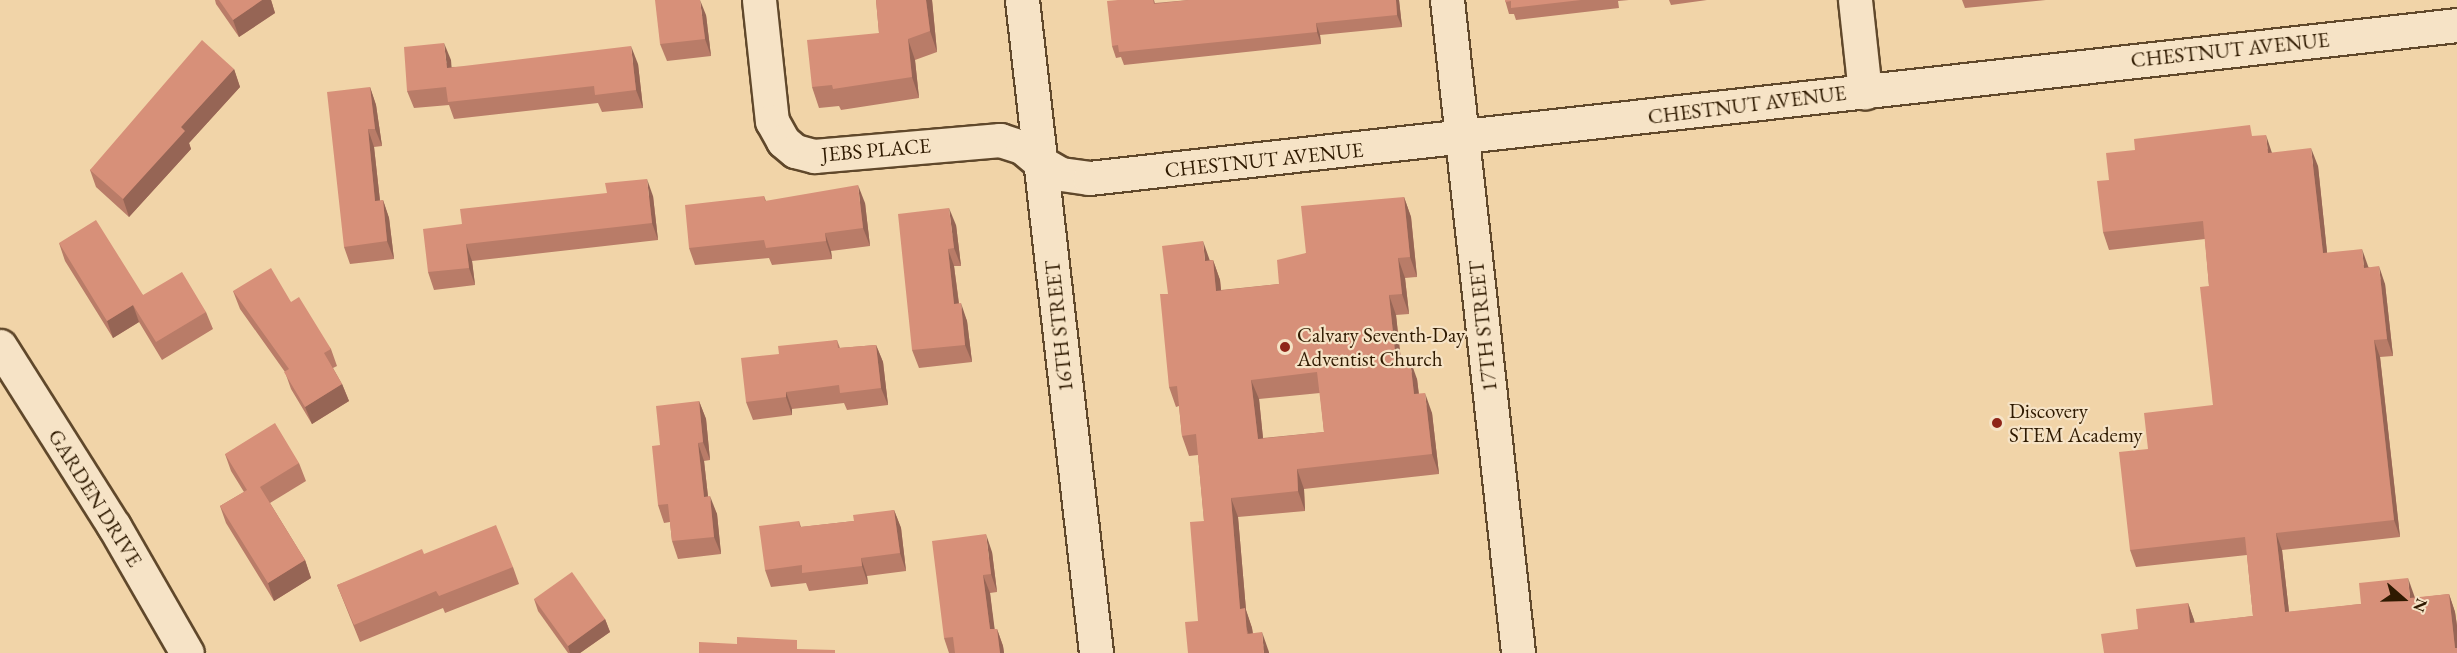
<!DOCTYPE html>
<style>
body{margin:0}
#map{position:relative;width:2457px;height:653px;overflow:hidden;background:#f1d4a8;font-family:"EB Garamond",serif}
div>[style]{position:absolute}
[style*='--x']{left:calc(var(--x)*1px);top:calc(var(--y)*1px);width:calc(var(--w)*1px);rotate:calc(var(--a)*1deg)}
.roads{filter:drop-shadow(2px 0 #60482b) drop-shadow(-2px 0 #60482b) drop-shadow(0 2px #60482b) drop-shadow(0 -2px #60482b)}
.minor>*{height:33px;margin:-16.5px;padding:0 16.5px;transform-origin:16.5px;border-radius:16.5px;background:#f6e3c6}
.tertiary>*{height:33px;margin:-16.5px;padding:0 16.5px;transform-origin:16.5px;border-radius:16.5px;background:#f6e3c6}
.secondary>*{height:33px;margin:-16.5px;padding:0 16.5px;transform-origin:16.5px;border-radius:16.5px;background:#f6e3c6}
.wall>*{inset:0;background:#b97c68}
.shaded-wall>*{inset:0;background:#966555}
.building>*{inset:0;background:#d79079}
.dots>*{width:16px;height:16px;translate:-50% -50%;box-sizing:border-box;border:3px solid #f6e3c6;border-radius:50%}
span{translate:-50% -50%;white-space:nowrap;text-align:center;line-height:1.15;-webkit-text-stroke:4.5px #f6e3c6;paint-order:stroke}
.street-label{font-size:21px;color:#2f1a01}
.poi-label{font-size:21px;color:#2f1a01}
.left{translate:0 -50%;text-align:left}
.north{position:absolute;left:2373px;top:569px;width:60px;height:60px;-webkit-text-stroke:4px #f6e3c6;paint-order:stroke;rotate:110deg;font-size:16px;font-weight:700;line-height:24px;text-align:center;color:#2f1a01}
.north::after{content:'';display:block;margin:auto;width:21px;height:27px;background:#2f1a01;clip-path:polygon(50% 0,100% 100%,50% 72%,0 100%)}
</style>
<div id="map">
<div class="roads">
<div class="minor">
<div style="--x:759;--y:0;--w:122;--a:83.9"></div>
<div style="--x:772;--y:121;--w:23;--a:61"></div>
<div style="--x:783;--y:141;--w:16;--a:40"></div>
<div style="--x:795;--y:151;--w:20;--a:15"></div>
<div style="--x:814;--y:156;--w:187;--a:-4.9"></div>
<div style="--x:1000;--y:140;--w:23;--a:18"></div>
<div style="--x:1022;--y:147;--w:23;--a:40"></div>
<div style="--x:1447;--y:0;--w:657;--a:83.79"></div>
<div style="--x:1855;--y:0;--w:93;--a:83.8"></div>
<div style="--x:0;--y:346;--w:213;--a:57.7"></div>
<div style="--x:114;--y:526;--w:146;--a:60.1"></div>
</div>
<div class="tertiary">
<div style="--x:1040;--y:162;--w:24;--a:30"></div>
<div style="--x:1061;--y:174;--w:28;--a:8"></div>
<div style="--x:1089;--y:178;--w:1377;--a:-6.38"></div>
</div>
<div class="secondary">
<div style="--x:1022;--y:0;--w:657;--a:83.53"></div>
</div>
</div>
<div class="wall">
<div style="clip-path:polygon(215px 0,271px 0,275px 13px,239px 37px,216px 4px)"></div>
<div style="clip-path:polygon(876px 0,932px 0,937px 52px,915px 60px,919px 98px,841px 110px,839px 106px,819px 108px,812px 87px,879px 33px)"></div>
<div style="clip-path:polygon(1118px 0,1154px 0,1155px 3px,1189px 0,1399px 0,1402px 27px,1320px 35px,1321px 44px,1124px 65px,1121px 57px,1116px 58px,1112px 46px)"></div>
<div style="clip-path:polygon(1505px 0,1629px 0,1618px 1px,1619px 8px,1516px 20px,1514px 14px,1509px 14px)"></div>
<div style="clip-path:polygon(1669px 0,1707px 0,1671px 5px)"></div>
<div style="clip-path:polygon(1962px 0,2046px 0,1965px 8px)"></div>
<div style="clip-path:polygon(706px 15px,711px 56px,667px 61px,660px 44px)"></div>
<div style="clip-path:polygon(451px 60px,451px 67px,638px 64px,643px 108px,602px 112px,598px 103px,454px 119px,449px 105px,414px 108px,407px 91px)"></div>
<div style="clip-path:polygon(234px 69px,240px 87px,189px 143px,191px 149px,129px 217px,96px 187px,90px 170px)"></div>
<div style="clip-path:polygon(370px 87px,376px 105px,382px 146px,374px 147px,380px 201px,383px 200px,389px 218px,394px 259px,350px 264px,344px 247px)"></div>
<div style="clip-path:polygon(2254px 136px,2272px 153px,2318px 166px,2327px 253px,2369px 267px,2385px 284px,2393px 356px,2380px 357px,2400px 537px,2282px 550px,2289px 612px,2361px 604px,2414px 595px,2415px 598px,2449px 594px,2455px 612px,2457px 626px,2457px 653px,2138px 629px,2188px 603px,2195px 623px,2253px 616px,2247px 555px,2136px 567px,2130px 550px,2148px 449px,2213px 405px,2209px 286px,2205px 239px,2109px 250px,2103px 232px,2109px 180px)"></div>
<div style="clip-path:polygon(653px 196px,658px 240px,472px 261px,475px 285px,434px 290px,428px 272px,462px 224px)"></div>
<div style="clip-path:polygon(764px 196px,766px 201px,865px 203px,870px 246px,831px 251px,832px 259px,772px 265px,769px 258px,695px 265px,689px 248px)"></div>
<div style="clip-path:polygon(evenodd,1404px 197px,1411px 217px,1417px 277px,1405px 278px,1409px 314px,1396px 315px,1401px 360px,1417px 379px,1419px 394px,1432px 413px,1439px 474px,1304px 489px,1305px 511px,1238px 517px,1246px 610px,1252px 628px,1253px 633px,1269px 653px,1198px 621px,1204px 521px,1198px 455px,1189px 456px,1182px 436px,1179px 406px,1176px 407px,1169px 387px,1168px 294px,1210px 260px,1213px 260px,1220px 280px,1221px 290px,1279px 284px,1306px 253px,1404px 197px,1320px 393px,1324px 432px,1263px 438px,1259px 399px,1320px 393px)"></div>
<div style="clip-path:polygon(956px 225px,961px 266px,954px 266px,959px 303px,967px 321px,972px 362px,919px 368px,912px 350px)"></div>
<div style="clip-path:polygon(59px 243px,143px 295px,206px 312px,213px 329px,162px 360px,139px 322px,113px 338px,65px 261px)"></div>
<div style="clip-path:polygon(233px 291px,291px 302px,331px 349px,337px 366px,333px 368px,342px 384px,349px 401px,312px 424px,291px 389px,285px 372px,240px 309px)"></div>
<div style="clip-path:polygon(837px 340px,840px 348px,876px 345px,883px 362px,888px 405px,847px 410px,844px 403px,792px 409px,792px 415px,753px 420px,746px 402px,779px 354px)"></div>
<div style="clip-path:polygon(699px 401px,706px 419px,710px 460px,704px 461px,708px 496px,717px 514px,721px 554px,678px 559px,672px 541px,670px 522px,664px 523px,658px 505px,660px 445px)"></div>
<div style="clip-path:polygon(225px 454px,299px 463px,306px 481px,270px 503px,305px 560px,311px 578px,274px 601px,226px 523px,220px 506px,244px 492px,231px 471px)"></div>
<div style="clip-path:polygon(894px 510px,901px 528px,906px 571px,867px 576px,868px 584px,809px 591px,806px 583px,771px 587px,765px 570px,799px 521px,801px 527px,854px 521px)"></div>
<div style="clip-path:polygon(992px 552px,997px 592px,990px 593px,994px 629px,997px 629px,1003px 646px,1004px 653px,949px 653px,944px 638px)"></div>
<div style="clip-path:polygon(424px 554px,513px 567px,519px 584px,445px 613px,443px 608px,360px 642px,337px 585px)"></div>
<div style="clip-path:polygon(534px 599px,605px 619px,610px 632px,580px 653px,568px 653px,538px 611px)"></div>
</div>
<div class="shaded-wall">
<div style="clip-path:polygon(262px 0,271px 0,275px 13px,239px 37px,233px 20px)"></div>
<div style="clip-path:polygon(700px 0,706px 15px,711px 56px,705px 39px)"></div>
<div style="clip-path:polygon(926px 0,932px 0,937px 52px,930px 31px)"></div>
<div style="clip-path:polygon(1396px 0,1399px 0,1402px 27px,1397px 15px)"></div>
<div style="clip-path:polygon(1316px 23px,1320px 35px,1321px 44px,1317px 32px)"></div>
<div style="clip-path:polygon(908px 39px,915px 60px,919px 98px,912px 77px)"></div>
<div style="clip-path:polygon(444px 43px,451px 60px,453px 85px,447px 68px)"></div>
<div style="clip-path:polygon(631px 46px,638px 64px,643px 108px,636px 90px)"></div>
<div style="clip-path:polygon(234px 69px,240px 87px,189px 143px,191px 149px,129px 217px,123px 199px,181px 127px)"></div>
<div style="clip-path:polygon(370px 87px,376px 105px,382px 146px,375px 129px)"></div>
<div style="clip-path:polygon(368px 129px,374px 147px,382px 219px,375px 201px)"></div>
<div style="clip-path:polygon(2266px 135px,2272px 153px,2268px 153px)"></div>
<div style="clip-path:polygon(2311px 148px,2318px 166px,2329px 271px,2323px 253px)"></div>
<div style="clip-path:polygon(647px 179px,653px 196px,658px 240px,652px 223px)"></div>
<div style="clip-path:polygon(858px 185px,865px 203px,870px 246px,863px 228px)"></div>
<div style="clip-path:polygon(1404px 197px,1411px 217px,1417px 277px,1410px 257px)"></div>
<div style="clip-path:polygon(383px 200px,389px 218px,394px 259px,387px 241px)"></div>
<div style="clip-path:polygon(949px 208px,956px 225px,961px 266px,954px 248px)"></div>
<div style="clip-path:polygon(825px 233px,831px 251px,832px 259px,826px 241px)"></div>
<div style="clip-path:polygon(1203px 241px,1210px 261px,1205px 261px)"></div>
<div style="clip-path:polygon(466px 244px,472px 261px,475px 285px,469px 268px)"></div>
<div style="clip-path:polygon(948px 249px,954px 266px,961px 321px,954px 304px)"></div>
<div style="clip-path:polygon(2362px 249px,2368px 266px,2371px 285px,2364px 268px)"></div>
<div style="clip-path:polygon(1398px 258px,1405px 278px,1409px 314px,1402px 294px)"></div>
<div style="clip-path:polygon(1213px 260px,1220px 280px,1223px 311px,1216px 291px)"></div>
<div style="clip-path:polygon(2379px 266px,2385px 284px,2393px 356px,2387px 339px)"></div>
<div style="clip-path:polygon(1389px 295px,1396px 315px,1403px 380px,1396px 361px)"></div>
<div style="clip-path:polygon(961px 303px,967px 321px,972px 362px,965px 345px)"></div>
<div style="clip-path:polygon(133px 305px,139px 322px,113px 338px,107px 321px)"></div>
<div style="clip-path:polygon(2374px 340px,2380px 357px,2400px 537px,2394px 520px)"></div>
<div style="clip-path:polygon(876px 345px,883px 362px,888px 405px,881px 388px)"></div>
<div style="clip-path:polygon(1410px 359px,1417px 379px,1421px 414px,1414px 394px)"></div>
<div style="clip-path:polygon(1251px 380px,1259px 399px,1265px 458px,1258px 439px)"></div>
<div style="clip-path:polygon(342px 384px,349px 401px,312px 424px,305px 407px)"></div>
<div style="clip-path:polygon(786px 392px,792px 409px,792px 415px,786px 397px)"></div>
<div style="clip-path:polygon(1425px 393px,1432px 413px,1439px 474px,1432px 454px)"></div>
<div style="clip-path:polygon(699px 401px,706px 419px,710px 460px,703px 442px)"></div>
<div style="clip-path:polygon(698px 443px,704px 461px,710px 515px,704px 497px)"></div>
<div style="clip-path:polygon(1297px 469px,1304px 489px,1305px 511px,1298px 491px)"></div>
<div style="clip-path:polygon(710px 496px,717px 514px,721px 554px,714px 537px)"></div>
<div style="clip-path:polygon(1231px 498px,1238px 517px,1246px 610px,1252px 628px,1255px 653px,1240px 609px)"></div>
<div style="clip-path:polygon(894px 510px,901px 528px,906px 571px,900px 553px)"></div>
<div style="clip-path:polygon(2276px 533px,2282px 550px,2291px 630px,2285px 612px)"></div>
<div style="clip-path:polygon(986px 534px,992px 552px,997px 592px,991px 574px)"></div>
<div style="clip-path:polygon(861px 558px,867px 576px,868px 584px,862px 566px)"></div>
<div style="clip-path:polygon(305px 560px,311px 578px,274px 601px,268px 583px)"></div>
<div style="clip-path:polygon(983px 575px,990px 593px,997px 647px,990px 629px)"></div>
<div style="clip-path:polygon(2408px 578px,2414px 595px,2417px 616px,2410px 598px)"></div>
<div style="clip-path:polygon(2449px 594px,2455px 612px,2457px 626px,2457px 653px,2455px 648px)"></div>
<div style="clip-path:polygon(2188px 603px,2194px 620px,2197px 641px,2190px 623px)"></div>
<div style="clip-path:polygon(605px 619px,610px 632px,580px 653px,570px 653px,568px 646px)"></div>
<div style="clip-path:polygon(997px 629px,1003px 646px,1004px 653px,1000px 653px)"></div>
<div style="clip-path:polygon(1262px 632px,1269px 652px,1269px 653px,1264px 653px)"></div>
</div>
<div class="building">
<div style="clip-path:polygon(219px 0,262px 0,233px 20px)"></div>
<div style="clip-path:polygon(655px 0,700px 0,705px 39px,660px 44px)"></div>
<div style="clip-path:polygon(876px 0,926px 0,930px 31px,908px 39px,912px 77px,833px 89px,832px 85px,812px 87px,807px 40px,879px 33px)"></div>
<div style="clip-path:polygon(1118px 0,1153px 0,1154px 4px,1189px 0,1396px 0,1397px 15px,1316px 23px,1317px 32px,1119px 52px,1118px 45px,1112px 46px,1107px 1px)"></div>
<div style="clip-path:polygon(1505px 0,1581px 0,1511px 8px,1511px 1px,1505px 2px)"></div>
<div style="clip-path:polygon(202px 40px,234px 69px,181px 127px,185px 131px,123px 199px,90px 170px)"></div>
<div style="clip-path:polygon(444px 43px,447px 68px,631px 46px,636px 90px,595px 95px,594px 86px,448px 102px,446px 87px,407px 91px,404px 47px)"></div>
<div style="clip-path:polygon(370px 87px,375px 129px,368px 129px,375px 201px,383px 200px,387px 241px,344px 247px,327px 92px)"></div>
<div style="clip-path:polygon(2250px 125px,2252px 136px,2266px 135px,2268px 153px,2311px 148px,2323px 253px,2362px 249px,2364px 268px,2379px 266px,2387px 339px,2374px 340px,2394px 520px,2276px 533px,2285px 612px,2361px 604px,2359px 583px,2408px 578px,2410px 598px,2449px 594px,2455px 648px,2457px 648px,2457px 653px,2104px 653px,2101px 634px,2138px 629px,2136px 609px,2188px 603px,2190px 623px,2253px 616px,2245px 537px,2130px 550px,2119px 452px,2148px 449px,2144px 413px,2213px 405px,2200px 287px,2209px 286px,2203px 221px,2103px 232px,2097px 181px,2109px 180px,2106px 153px,2135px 150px,2134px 139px)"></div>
<div style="clip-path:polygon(647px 179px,652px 223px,466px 244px,469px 268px,428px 272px,423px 229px,462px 224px,460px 209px,607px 193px,605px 183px)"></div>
<div style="clip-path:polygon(858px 185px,863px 228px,825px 233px,826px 241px,766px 248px,764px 240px,689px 248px,685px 205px,764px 196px,765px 201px)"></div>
<div style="clip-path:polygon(evenodd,1404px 197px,1410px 257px,1398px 258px,1402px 294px,1389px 295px,1396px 361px,1410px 359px,1414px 394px,1425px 393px,1432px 454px,1297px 469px,1298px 491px,1231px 498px,1240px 609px,1245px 608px,1247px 634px,1262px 632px,1264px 653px,1188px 653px,1185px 622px,1198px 621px,1190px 522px,1204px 521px,1196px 434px,1182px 436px,1177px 386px,1169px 387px,1160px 294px,1168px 294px,1162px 246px,1203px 241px,1205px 261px,1213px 260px,1216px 291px,1279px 284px,1277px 260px,1306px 253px,1301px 206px,1404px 197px,1317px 372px,1324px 432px,1258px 439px,1251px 380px,1317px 372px)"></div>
<div style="clip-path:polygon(949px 208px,954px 248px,948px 249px,954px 304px,961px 303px,965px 345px,912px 350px,898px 214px)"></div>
<div style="clip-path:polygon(96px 220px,143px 295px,182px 272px,206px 312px,156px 342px,133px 305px,107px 321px,59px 243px)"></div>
<div style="clip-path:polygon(271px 268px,291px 302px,299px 297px,331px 349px,324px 353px,342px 384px,305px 407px,284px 372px,289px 369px,233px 291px)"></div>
<div style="clip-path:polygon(837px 340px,838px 348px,876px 345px,881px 388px,840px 393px,839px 385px,786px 392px,786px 397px,746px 402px,741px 358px,779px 354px,778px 346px)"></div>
<div style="clip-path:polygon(699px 401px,703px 442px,698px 443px,704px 497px,710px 496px,714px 537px,672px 541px,668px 504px,658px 505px,652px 446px,660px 445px,656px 406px)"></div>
<div style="clip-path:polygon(275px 423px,299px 463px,260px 487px,305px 560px,268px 583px,220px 506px,247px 490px,225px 454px)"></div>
<div style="clip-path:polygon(894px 510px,900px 553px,861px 558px,862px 566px,802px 573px,802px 565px,765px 570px,759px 526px,799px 521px,800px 527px,854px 521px,853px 515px)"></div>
<div style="clip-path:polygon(496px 525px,513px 567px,439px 596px,436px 591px,354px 625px,337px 585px,422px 549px,424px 554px)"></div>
<div style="clip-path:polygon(986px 534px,991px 574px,983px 575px,990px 629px,997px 629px,1000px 653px,955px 653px,953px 637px,944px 638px,932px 541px)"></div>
<div style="clip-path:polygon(572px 572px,605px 619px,568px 646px,534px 599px)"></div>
<div style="clip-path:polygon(737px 637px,797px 640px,797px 649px,835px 650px,835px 653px,699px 653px,699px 642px,737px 644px)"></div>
</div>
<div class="dots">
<div style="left:1285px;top:347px;background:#8f2418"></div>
<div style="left:1997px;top:423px;background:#8f2418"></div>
</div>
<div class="street-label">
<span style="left:2230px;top:50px;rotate:-6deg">CHESTNUT AVENUE</span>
<span style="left:1747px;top:105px;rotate:-7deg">CHESTNUT AVENUE</span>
<span style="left:876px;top:150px;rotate:-5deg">JEBS PLACE</span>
<span style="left:1264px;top:160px;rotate:-6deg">CHESTNUT AVENUE</span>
<span style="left:1059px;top:326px;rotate:-96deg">16TH STREET</span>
<span style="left:1483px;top:326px;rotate:-96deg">17TH STREET</span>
<span style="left:95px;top:498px;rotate:58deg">GARDEN DRIVE</span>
</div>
<div class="poi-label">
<span class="left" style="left:1297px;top:347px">Calvary Seventh-Day<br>Adventist Church</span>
<span class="left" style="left:2009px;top:423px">Discovery<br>STEM Academy</span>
</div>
<div class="north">N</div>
</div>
